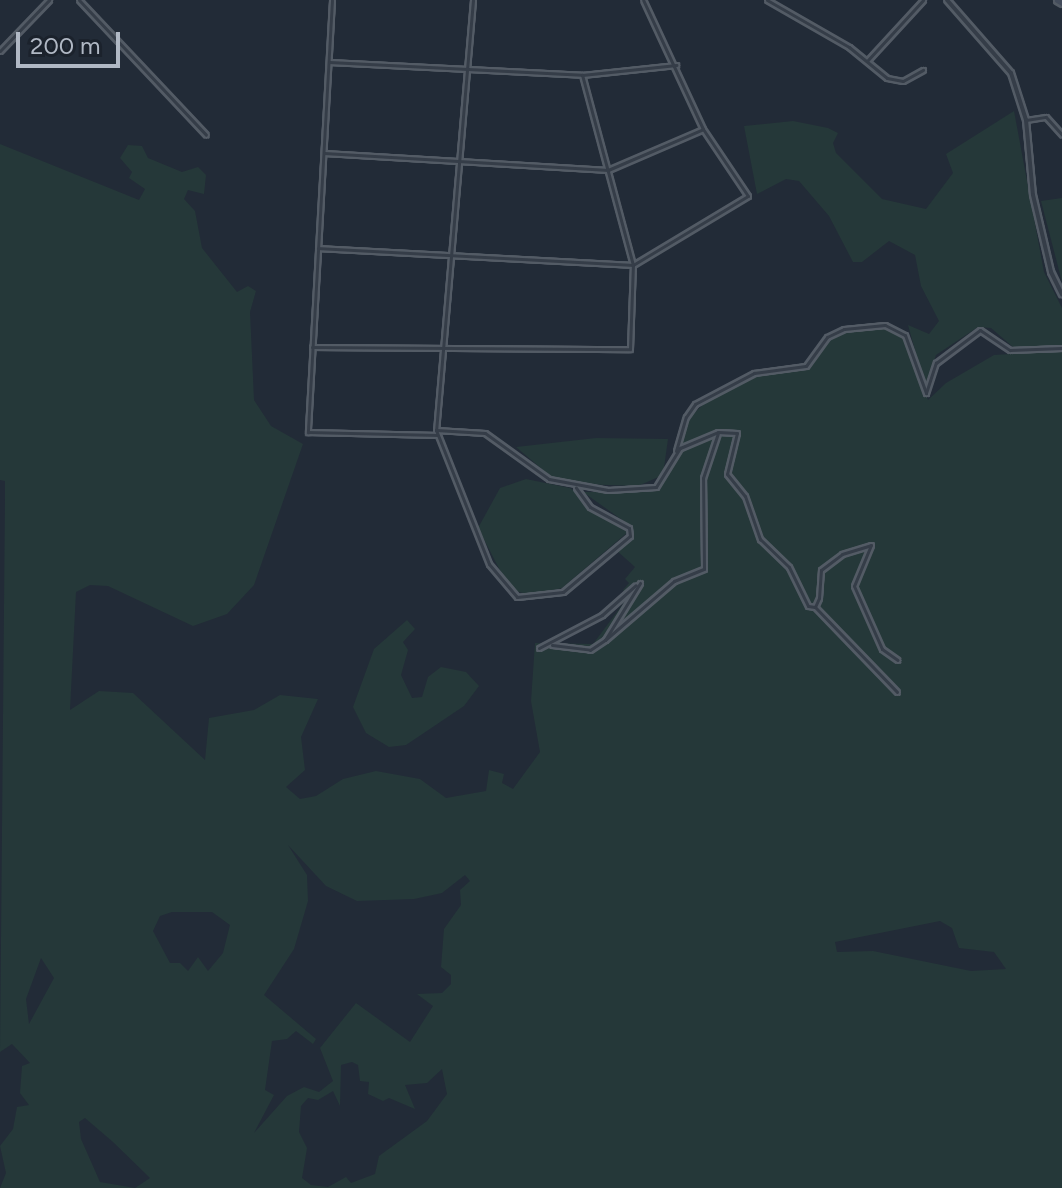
<!DOCTYPE html>
<style>
body{margin:0}
#map{position:relative;width:1062px;height:1188px;overflow:hidden;background:#222b37;font-family:Figtree,sans-serif}
div>[style]{position:absolute}
[style*='--x']{left:calc(var(--x)*1px);top:calc(var(--y)*1px);width:calc(var(--w)*1px);rotate:calc(var(--a)*1deg)}
.green>*{inset:0;background:#253839}
.roads{filter:drop-shadow(2px 0 #535b65) drop-shadow(-2px 0 #535b65) drop-shadow(0 2px #535b65) drop-shadow(0 -2px #535b65)}
.minor>*{height:3px;margin:-1.5px;padding:0 1.5px;transform-origin:1.5px;border-radius:1.5px;background:#353d48}
.tertiary>*{height:4px;margin:-2px;padding:0 2px;transform-origin:2px;border-radius:2px;background:#353d48}
.secondary>*{height:5px;margin:-2.5px;padding:0 2.5px;transform-origin:2.5px;border-radius:2.5px;background:#434c5b}
span{translate:-50% -50%;white-space:nowrap;text-align:center;line-height:1.15;-webkit-text-stroke:6px #1b222c;paint-order:stroke}
.scale{position:absolute;left:16px;top:32px;width:104px;height:36px;box-sizing:border-box;border:4px solid #b0b8c4;border-top:0;padding-left:10px;font-size:24px;line-height:28px;white-space:nowrap;color:#b0b8c4;-webkit-text-stroke:6px #1b222c;paint-order:stroke}
</style>
<div id="map">
<div class="green">
<div style="clip-path:polygon(1014px 111px,1044px 272px,1062px 308px,1062px 346px,1013px 347px,991px 328px,978px 327px,936px 355px,925px 386px,908px 325px,929px 334px,939px 321px,921px 286px,915px 255px,889px 241px,862px 262px,853px 262px,829px 216px,799px 181px,786px 179px,757px 194px,744px 126px,793px 121px,828px 128px,838px 133px,833px 143px,836px 153px,882px 199px,926px 209px,953px 173px,946px 154px)"></div>
<div style="clip-path:polygon(evenodd,0 144px,139px 200px,145px 189px,129px 178px,132px 172px,120px 158px,128px 145px,142px 146px,148px 158px,182px 172px,198px 167px,206px 175px,204px 194px,188px 190px,184px 199px,195px 211px,202px 248px,237px 292px,248px 286px,256px 291px,250px 312px,254px 400px,271px 426px,303px 444px,254px 585px,227px 614px,193px 626px,108px 586px,90px 585px,76px 592px,70px 710px,99px 691px,133px 693px,205px 760px,209px 718px,254px 710px,280px 695px,318px 699px,301px 737px,305px 770px,286px 787px,300px 799px,316px 796px,343px 779px,376px 771px,420px 779px,446px 798px,486px 791px,489px 770px,504px 774px,502px 783px,513px 789px,540px 752px,531px 701px,535px 643px,593px 644px,629px 596px,623px 590px,629px 583px,625px 579px,635px 567px,616px 550px,631px 536px,632px 527px,583px 492px,644px 491px,662px 486px,686px 421px,713px 395px,762px 373px,802px 370px,832px 338px,850px 329px,881px 327px,903px 335px,928px 400px,946px 383px,994px 355px,1062px 351px,1062px 1188px,0 1188px,6px 1173px,0 1146px,13px 1129px,17px 1107px,29px 1105px,20px 1093px,22px 1066px,30px 1063px,12px 1044px,0 1052px,5px 496px,5px 481px,0 480px,0 144px,288px 845px,326px 886px,357px 901px,414px 899px,442px 893px,465px 875px,470px 881px,460px 890px,461px 905px,444px 929px,441px 967px,451px 975px,451px 984px,442px 993px,417px 994px,433px 1006px,410px 1042px,356px 1003px,320px 1048px,333px 1081px,319px 1092px,304px 1087px,287px 1096px,254px 1133px,274px 1095px,265px 1090px,272px 1041px,287px 1039px,296px 1031px,313px 1044px,316px 1039px,264px 995px,294px 949px,308px 901px,307px 875px,288px 845px,0 144px,172px 912px,212px 912px,230px 925px,223px 953px,208px 971px,198px 957px,188px 971px,180px 963px,170px 963px,153px 931px,160px 916px,172px 912px,0 144px,940px 921px,952px 928px,959px 948px,994px 952px,1006px 969px,971px 971px,873px 951px,837px 952px,835px 942px,940px 921px,0 144px,41px 958px,54px 978px,29px 1024px,26px 999px,41px 958px,0 144px,352px 1062px,358px 1065px,360px 1081px,369px 1082px,368px 1094px,383px 1101px,389px 1098px,415px 1109px,405px 1085px,427px 1083px,442px 1069px,447px 1094px,427px 1121px,379px 1156px,375px 1174px,351px 1183px,346px 1177px,328px 1187px,311px 1185px,302px 1178px,307px 1148px,299px 1132px,301px 1106px,308px 1098px,318px 1100px,333px 1091px,340px 1106px,341px 1065px,352px 1062px,0 144px,85px 1118px,113px 1142px,150px 1178px,135px 1188px,100px 1182px,81px 1139px,79px 1122px,85px 1118px)"></div>
<div style="clip-path:polygon(1062px 198px,1062px 282px,1041px 201px)"></div>
<div style="clip-path:polygon(596px 438px,668px 439px,663px 475px,638px 486px,577px 484px,550px 476px,516px 447px)"></div>
<div style="clip-path:polygon(526px 479px,570px 488px,628px 532px,562px 588px,532px 595px,515px 591px,505px 580px,478px 528px,500px 488px)"></div>
<div style="clip-path:polygon(407px 620px,415px 629px,403px 642px,408px 650px,401px 675px,412px 698px,422px 697px,428px 677px,441px 667px,466px 672px,479px 686px,464px 706px,406px 745px,389px 747px,366px 733px,353px 707px,374px 649px)"></div>
</div>
<div class="roads">
<div class="minor">
<div style="--x:79;--y:0;--w:185;--a:46.7"></div>
<div style="--x:332;--y:0;--w:433;--a:93.2"></div>
<div style="--x:308;--y:432;--w:129;--a:1.3"></div>
<div style="--x:473;--y:0;--w:432;--a:94.9"></div>
<div style="--x:436;--y:430;--w:144;--a:68.4"></div>
<div style="--x:489;--y:564;--w:43;--a:49.7"></div>
<div style="--x:517;--y:597;--w:46;--a:-6.2"></div>
<div style="--x:563;--y:592;--w:87;--a:-39.9"></div>
<div style="--x:630;--y:536;--w:8;--a:-97"></div>
<div style="--x:629;--y:528;--w:44;--a:-151.7"></div>
<div style="--x:590;--y:507;--w:24;--a:-126"></div>
<div style="--x:767;--y:0;--w:95;--a:29.8"></div>
<div style="--x:849;--y:47;--w:49;--a:39.2"></div>
<div style="--x:887;--y:78;--w:16;--a:11"></div>
<div style="--x:903;--y:81;--w:23;--a:-29"></div>
<div style="--x:0;--y:51;--w:71;--a:-46.1"></div>
<div style="--x:867;--y:61;--w:83;--a:-47.4"></div>
<div style="--x:329;--y:62;--w:253;--a:2.9"></div>
<div style="--x:582;--y:75;--w:95;--a:-6.1"></div>
<div style="--x:1026;--y:120;--w:20;--a:-9"></div>
<div style="--x:1046;--y:117;--w:24;--a:48"></div>
<div style="--x:324;--y:153;--w:285;--a:3.4"></div>
<div style="--x:608;--y:170;--w:103;--a:-23.3"></div>
<div style="--x:318;--y:248;--w:315;--a:3.1"></div>
<div style="--x:633;--y:265;--w:134;--a:-31"></div>
<div style="--x:748;--y:196;--w:81;--a:-123.9"></div>
<div style="--x:703;--y:129;--w:142;--a:-114.9"></div>
<div style="--x:312;--y:347;--w:318;--a:0.4"></div>
<div style="--x:630;--y:349;--w:84;--a:-88"></div>
<div style="--x:633;--y:265;--w:197;--a:-105"></div>
<div style="--x:436;--y:430;--w:49;--a:3.5"></div>
<div style="--x:485;--y:433;--w:79;--a:35.7"></div>
<div style="--x:549;--y:479;--w:60;--a:10.6"></div>
<div style="--x:608;--y:490;--w:48;--a:-3.6"></div>
<div style="--x:656;--y:487;--w:46;--a:-58.4"></div>
<div style="--x:680;--y:448;--w:41;--a:-22.8"></div>
<div style="--x:718;--y:432;--w:19;--a:3"></div>
<div style="--x:737;--y:433;--w:42;--a:103.7"></div>
<div style="--x:727;--y:474;--w:28;--a:51"></div>
<div style="--x:745;--y:496;--w:46;--a:70.8"></div>
<div style="--x:760;--y:539;--w:40;--a:44"></div>
<div style="--x:789;--y:567;--w:43;--a:64"></div>
<div style="--x:808;--y:606;--w:7;--a:8"></div>
<div style="--x:815;--y:607;--w:10;--a:-66"></div>
<div style="--x:819;--y:598;--w:28;--a:-86"></div>
<div style="--x:821;--y:570;--w:26;--a:-37"></div>
<div style="--x:842;--y:554;--w:30;--a:-17"></div>
<div style="--x:871;--y:545;--w:44;--a:112.5"></div>
<div style="--x:854;--y:586;--w:69;--a:66"></div>
<div style="--x:882;--y:649;--w:19;--a:35"></div>
<div style="--x:676;--y:451;--w:35;--a:-74"></div>
<div style="--x:686;--y:417;--w:16;--a:-55"></div>
<div style="--x:695;--y:404;--w:67;--a:-27.7"></div>
<div style="--x:754;--y:373;--w:52;--a:-7.7"></div>
<div style="--x:806;--y:366;--w:36;--a:-54"></div>
<div style="--x:827;--y:337;--w:19;--a:-25"></div>
<div style="--x:844;--y:329;--w:41;--a:-5.6"></div>
<div style="--x:885;--y:325;--w:22;--a:27"></div>
<div style="--x:905;--y:335;--w:62;--a:70.1"></div>
<div style="--x:926;--y:393;--w:32;--a:-72"></div>
<div style="--x:936;--y:363;--w:55;--a:-36.9"></div>
<div style="--x:980;--y:330;--w:36;--a:34"></div>
<div style="--x:1010;--y:350;--w:52;--a:-2.2"></div>
<div style="--x:815;--y:607;--w:118;--a:46"></div>
<div style="--x:605;--y:640;--w:91;--a:-40.5"></div>
<div style="--x:674;--y:581;--w:32;--a:-22"></div>
<div style="--x:704;--y:569;--w:91;--a:-90.6"></div>
<div style="--x:703;--y:478;--w:47;--a:-71.6"></div>
<div style="--x:552;--y:645;--w:38;--a:7"></div>
<div style="--x:590;--y:650;--w:18;--a:-34"></div>
<div style="--x:605;--y:640;--w:67;--a:-58.4"></div>
<div style="--x:539;--y:648;--w:71;--a:-27.6"></div>
<div style="--x:602;--y:615;--w:45;--a:-41.4"></div>
</div>
<div class="tertiary">
<div style="--x:947;--y:0;--w:97;--a:48.8"></div>
<div style="--x:1011;--y:73;--w:49;--a:72.3"></div>
<div style="--x:1026;--y:120;--w:75;--a:84.7"></div>
<div style="--x:1033;--y:195;--w:79;--a:76.8"></div>
<div style="--x:1051;--y:272;--w:25;--a:64"></div>
</div>
<div class="secondary">
<div style="--x:1057;--y:0;--w:6;--a:31"></div>
</div>
</div>
<div class="scale">200 m</div>
</div>
